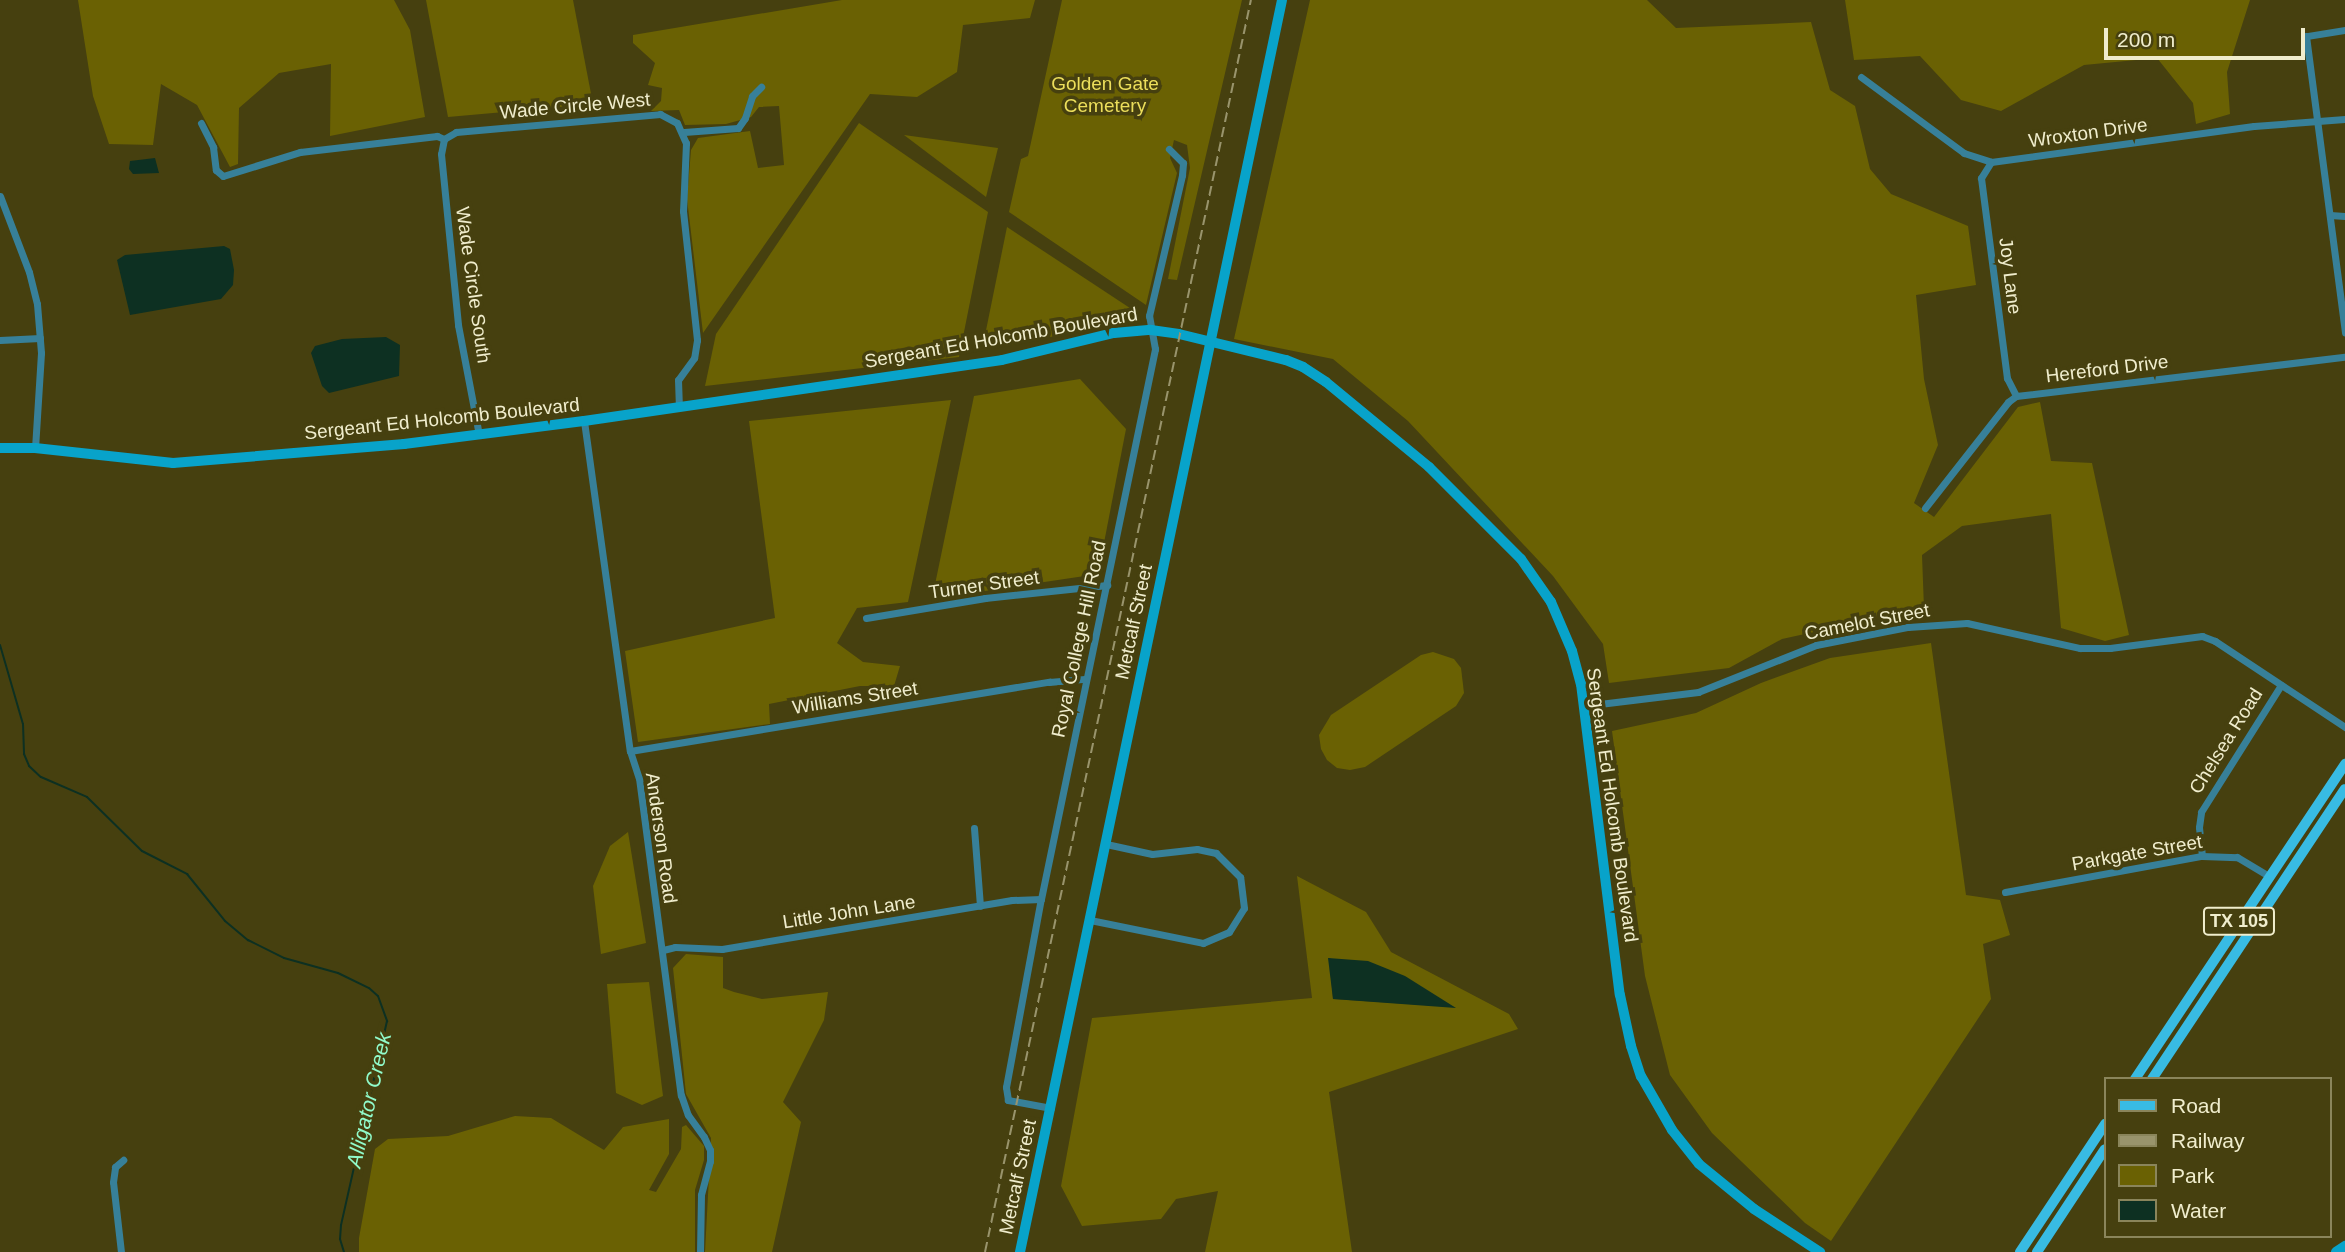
<!DOCTYPE html>
<style>
body{margin:0}
#map{position:relative;width:2345px;height:1252px;overflow:hidden;background:#46400f;font-family:Arial,sans-serif}
div>[style]{position:absolute}
[style*='--x']{left:calc(var(--x)*1px);top:calc(var(--y)*1px);width:calc(var(--w)*1px);rotate:calc(var(--a)*1deg)}
.green>*{inset:0;background:#6a6103}
.water>*{inset:0;background:#0d3022}
.stream>*{height:2px;margin:-1px;padding:0 1px;transform-origin:1px;border-radius:1px;background:#0d3022}
.street>*{height:7px;margin:-3.5px;padding:0 3.5px;transform-origin:3.5px;border-radius:3.5px;background:#378099}
.secondary>*{height:10px;margin:-5px;padding:0 5px;transform-origin:5px;border-radius:5px;background:#08a3ca}
.primary>*{height:10px;margin:-5px;padding:0 5px;transform-origin:5px;border-radius:5px;background:#38bbe3}
.rail>*{height:2px;margin-top:-1px;transform-origin:0;background:repeating-linear-gradient(90deg,#99946c 0 10px,transparent 0 15px)}
span{translate:-50% -50%;white-space:nowrap;text-align:center;line-height:1.15;-webkit-text-stroke:7px #46400f;paint-order:stroke}
.shield-label span{padding:2px 5px;background:#46400f;border:2px solid;border-radius:5px;-webkit-text-stroke-width:0}
.shield-label{font-size:18px;color:#f0edcd;font-weight:700}
.park-label{font-size:19px;color:#ecde5b}
.street-label{font-size:19px;color:#f0edcd}
.water-label{font-size:21px;color:#91fbcb;font-style:italic}
.legend{position:absolute;left:2104px;top:1077px;width:228px;height:161px;box-sizing:border-box;background:#46400f;border:2px solid #8a855b;margin:0;padding:9px 12px;list-style:none;font-size:21px;color:#f0edcd}
.legend li{display:flex;align-items:center;gap:14px;height:35px}
.legend b{width:35px;border:2px solid #8a855b}
.scale{position:absolute;left:2104px;top:28px;width:201px;height:32px;box-sizing:border-box;border:4px solid #f0edcd;border-top:0;padding-left:9px;font-size:21px;line-height:24px;white-space:nowrap;color:#f0edcd;-webkit-text-stroke:5px #46400f;paint-order:stroke}
</style>
<div id="map">
<div class="green">
<div style="clip-path:polygon(78px 0,394px 0,410px 30px,425px 117px,330px 136px,331px 64px,279px 73px,239px 108px,238px 164px,230px 167px,197px 105px,161px 84px,153px 145px,109px 144px,93px 96px)"></div>
<div style="clip-path:polygon(426px 0,573px 0,593px 104px,448px 117px)"></div>
<div style="clip-path:polygon(842px 0,1035px 0,1030px 18px,963px 25px,957px 72px,917px 97px,870px 94px,703px 333px,687px 199px,691px 150px,698px 138px,750px 131px,758px 168px,784px 165px,779px 106px,759px 107px,751px 117px,726px 124px,685px 125px,679px 110px,651px 111px,661px 101px,662px 88px,648px 85px,655px 63px,633px 43px,633px 35px)"></div>
<div style="clip-path:polygon(1062px 0,1242px 0,1177px 280px,1168px 279px,1190px 168px,1187px 145px,1174px 140px,1170px 158px,1177px 173px,1146px 305px,1009px 212px,1021px 159px,1028px 156px)"></div>
<div style="clip-path:polygon(1310px 0,1647px 0,1676px 28px,1811px 22px,1830px 90px,1855px 106px,1870px 169px,1891px 194px,1968px 226px,1976px 285px,1916px 295px,1924px 379px,1938px 445px,1914px 503px,1934px 517px,2018px 407px,2040px 402px,2051px 461px,2092px 463px,2129px 635px,2105px 641px,2061px 628px,2051px 514px,1962px 526px,1922px 555px,1924px 608px,1782px 639px,1729px 668px,1609px 683px,1603px 644px,1553px 576px,1408px 421px,1333px 359px,1234px 339px)"></div>
<div style="clip-path:polygon(1845px 0,2250px 0,2227px 72px,2230px 114px,2196px 124px,2193px 103px,2157px 58px,2084px 65px,2001px 111px,1961px 100px,1920px 56px,1854px 60px)"></div>
<div style="clip-path:polygon(859px 123px,988px 212px,959px 357px,705px 386px,716px 334px)"></div>
<div style="clip-path:polygon(904px 135px,998px 148px,986px 197px)"></div>
<div style="clip-path:polygon(1007px 227px,1136px 312px,1134px 321px,982px 350px)"></div>
<div style="clip-path:polygon(1080px 379px,1126px 429px,1098px 574px,932px 599px,974px 396px)"></div>
<div style="clip-path:polygon(951px 400px,908px 602px,857px 608px,837px 643px,863px 662px,900px 666px,894px 686px,860px 686px,769px 704px,770px 724px,638px 742px,625px 651px,775px 618px,749px 421px)"></div>
<div style="clip-path:polygon(1931px 643px,1966px 895px,2000px 900px,2010px 935px,1983px 944px,1991px 999px,1831px 1241px,1805px 1223px,1712px 1133px,1670px 1075px,1645px 976px,1612px 731px,1696px 713px,1761px 683px,1830px 658px)"></div>
<div style="clip-path:polygon(1433px 652px,1454px 659px,1461px 668px,1464px 693px,1456px 706px,1365px 767px,1350px 770px,1337px 768px,1327px 760px,1321px 749px,1319px 735px,1331px 715px,1421px 655px)"></div>
<div style="clip-path:polygon(628px 832px,646px 943px,601px 954px,593px 886px,610px 846px)"></div>
<div style="clip-path:polygon(evenodd,1297px 876px,1366px 912px,1391px 952px,1509px 1014px,1518px 1029px,1329px 1092px,1352px 1252px,1205px 1252px,1218px 1191px,1176px 1199px,1161px 1219px,1082px 1226px,1061px 1186px,1092px 1018px,1312px 998px,1297px 876px,1329px 958px,1454px 1007px,1333px 999px,1329px 958px)"></div>
<div style="clip-path:polygon(686px 954px,723px 957px,723px 988px,734px 992px,762px 999px,828px 992px,824px 1020px,783px 1102px,801px 1122px,772px 1252px,705px 1252px,711px 1138px,686px 1094px,673px 968px)"></div>
<div style="clip-path:polygon(649px 982px,663px 1096px,642px 1105px,616px 1093px,607px 984px)"></div>
<div style="clip-path:polygon(515px 1116px,551px 1118px,604px 1150px,623px 1127px,669px 1119px,669px 1154px,649px 1190px,656px 1192px,681px 1149px,682px 1127px,686px 1125px,704px 1146px,704px 1160px,695px 1190px,695px 1252px,359px 1252px,359px 1238px,375px 1149px,388px 1139px,448px 1136px)"></div>
</div>
<div class="water">
<div style="clip-path:polygon(155px 158px,159px 173px,133px 174px,129px 169px,130px 161px)"></div>
<div style="clip-path:polygon(224px 246px,230px 249px,234px 270px,233px 285px,221px 299px,130px 315px,117px 260px,125px 255px)"></div>
<div style="clip-path:polygon(386px 337px,400px 345px,399px 376px,329px 393px,322px 386px,311px 353px,315px 346px,342px 339px)"></div>
<div style="clip-path:polygon(1328px 958px,1368px 961px,1405px 976px,1456px 1008px,1333px 999px)"></div>
</div>
<div class="stream">
<div style="--x:0;--y:645;--w:82;--a:73.8"></div>
<div style="--x:23;--y:724;--w:30;--a:88"></div>
<div style="--x:24;--y:754;--w:13;--a:67"></div>
<div style="--x:29;--y:766;--w:16;--a:43"></div>
<div style="--x:41;--y:777;--w:50;--a:23.5"></div>
<div style="--x:87;--y:797;--w:77;--a:44.5"></div>
<div style="--x:142;--y:851;--w:51;--a:27.1"></div>
<div style="--x:187;--y:874;--w:60;--a:51"></div>
<div style="--x:225;--y:921;--w:30;--a:40"></div>
<div style="--x:248;--y:940;--w:40;--a:26.6"></div>
<div style="--x:284;--y:958;--w:56;--a:15.5"></div>
<div style="--x:338;--y:973;--w:34;--a:26"></div>
<div style="--x:369;--y:988;--w:12;--a:42"></div>
<div style="--x:378;--y:996;--w:27;--a:70"></div>
<div style="--x:387;--y:1021;--w:209;--a:102.7"></div>
<div style="--x:341;--y:1225;--w:14;--a:94"></div>
<div style="--x:340;--y:1239;--w:14;--a:73"></div>
</div>
<div class="street">
<div style="--x:2345;--y:30;--w:39;--a:171"></div>
<div style="--x:2306;--y:36;--w:299;--a:82.5"></div>
<div style="--x:1861;--y:77;--w:128;--a:36.4"></div>
<div style="--x:1964;--y:153;--w:28;--a:18"></div>
<div style="--x:1991;--y:162;--w:265;--a:-7.8"></div>
<div style="--x:2254;--y:126;--w:91;--a:-4.4"></div>
<div style="--x:201;--y:123;--w:27;--a:63"></div>
<div style="--x:213;--y:147;--w:23;--a:83"></div>
<div style="--x:216;--y:170;--w:9;--a:41"></div>
<div style="--x:223;--y:176;--w:81;--a:-17.3"></div>
<div style="--x:300;--y:152;--w:138;--a:-6.7"></div>
<div style="--x:437;--y:136;--w:8;--a:23"></div>
<div style="--x:684;--y:132;--w:54;--a:-4.2"></div>
<div style="--x:738;--y:128;--w:12;--a:-55"></div>
<div style="--x:745;--y:118;--w:23;--a:-72"></div>
<div style="--x:752;--y:96;--w:13;--a:-45"></div>
<div style="--x:444;--y:139;--w:14;--a:-30"></div>
<div style="--x:456;--y:132;--w:205;--a:-5"></div>
<div style="--x:660;--y:114;--w:19;--a:28"></div>
<div style="--x:677;--y:123;--w:22;--a:66"></div>
<div style="--x:686;--y:143;--w:68;--a:92.5"></div>
<div style="--x:683;--y:211;--w:130;--a:83.8"></div>
<div style="--x:697;--y:340;--w:18;--a:99"></div>
<div style="--x:694;--y:358;--w:27;--a:126"></div>
<div style="--x:678;--y:380;--w:26;--a:88"></div>
<div style="--x:444;--y:139;--w:15;--a:101"></div>
<div style="--x:441;--y:154;--w:172;--a:84.3"></div>
<div style="--x:458;--y:325;--w:112;--a:79.2"></div>
<div style="--x:1991;--y:162;--w:19;--a:122"></div>
<div style="--x:1981;--y:178;--w:202;--a:82.6"></div>
<div style="--x:2007;--y:378;--w:20;--a:63"></div>
<div style="--x:0;--y:196;--w:81;--a:69.1"></div>
<div style="--x:29;--y:272;--w:33;--a:76"></div>
<div style="--x:37;--y:304;--w:49;--a:85.3"></div>
<div style="--x:41;--y:353;--w:95;--a:93.6"></div>
<div style="--x:2330;--y:215;--w:15;--a:4"></div>
<div style="--x:0;--y:340;--w:40;--a:-2.9"></div>
<div style="--x:584;--y:421;--w:333;--a:82.1"></div>
<div style="--x:630;--y:751;--w:28;--a:72"></div>
<div style="--x:639;--y:778;--w:320;--a:82.5"></div>
<div style="--x:681;--y:1095;--w:21;--a:71"></div>
<div style="--x:688;--y:1115;--w:27;--a:54"></div>
<div style="--x:704;--y:1137;--w:14;--a:65"></div>
<div style="--x:710;--y:1150;--w:11;--a:90"></div>
<div style="--x:710;--y:1161;--w:35;--a:105"></div>
<div style="--x:701;--y:1195;--w:57;--a:91"></div>
<div style="--x:1925;--y:508;--w:135;--a:-51.9"></div>
<div style="--x:2008;--y:402;--w:10;--a:-37"></div>
<div style="--x:2016;--y:396;--w:331;--a:-6.8"></div>
<div style="--x:866;--y:618;--w:121;--a:-9.5"></div>
<div style="--x:985;--y:598;--w:123;--a:-6.1"></div>
<div style="--x:1583;--y:706;--w:116;--a:-6.9"></div>
<div style="--x:1698;--y:692;--w:127;--a:-21.7"></div>
<div style="--x:1816;--y:645;--w:94;--a:-11.1"></div>
<div style="--x:1908;--y:627;--w:59;--a:-3.9"></div>
<div style="--x:1967;--y:623;--w:116;--a:12.5"></div>
<div style="--x:2080;--y:648;--w:30;--a:0"></div>
<div style="--x:2110;--y:648;--w:93;--a:-7.4"></div>
<div style="--x:2202;--y:636;--w:14;--a:21"></div>
<div style="--x:2215;--y:641;--w:156;--a:33.5"></div>
<div style="--x:630;--y:751;--w:425;--a:-9.4"></div>
<div style="--x:1049;--y:682;--w:36;--a:-5"></div>
<div style="--x:974;--y:828;--w:78;--a:85.6"></div>
<div style="--x:2202;--y:856;--w:29;--a:-96"></div>
<div style="--x:2199;--y:827;--w:15;--a:-82"></div>
<div style="--x:2201;--y:812;--w:150;--a:-57.8"></div>
<div style="--x:2005;--y:892;--w:200;--a:-10.4"></div>
<div style="--x:2202;--y:856;--w:35;--a:2"></div>
<div style="--x:2237;--y:857;--w:37;--a:31"></div>
<div style="--x:1090;--y:920;--w:115;--a:11.5"></div>
<div style="--x:1203;--y:943;--w:28;--a:-23"></div>
<div style="--x:1229;--y:932;--w:28;--a:-58"></div>
<div style="--x:1244;--y:908;--w:31;--a:-97"></div>
<div style="--x:1240;--y:877;--w:34;--a:-135"></div>
<div style="--x:1216;--y:853;--w:19;--a:-168"></div>
<div style="--x:1197;--y:849;--w:45;--a:173.7"></div>
<div style="--x:1152;--y:854;--w:47;--a:-167.7"></div>
<div style="--x:663;--y:950;--w:12;--a:-14"></div>
<div style="--x:675;--y:947;--w:47;--a:2.4"></div>
<div style="--x:722;--y:949;--w:294;--a:-9.6"></div>
<div style="--x:1012;--y:900;--w:29;--a:-2"></div>
<div style="--x:1051;--y:1108;--w:44;--a:-169.5"></div>
<div style="--x:1008;--y:1100;--w:13;--a:-99"></div>
<div style="--x:1006;--y:1087;--w:191;--a:-79.5"></div>
<div style="--x:1041;--y:899;--w:562;--a:-78.29"></div>
<div style="--x:1155;--y:349;--w:34;--a:-100"></div>
<div style="--x:1149;--y:316;--w:145;--a:-76.8"></div>
<div style="--x:1182;--y:175;--w:12;--a:-85"></div>
<div style="--x:1183;--y:163;--w:20;--a:-135"></div>
<div style="--x:121;--y:1252;--w:70;--a:-96.5"></div>
<div style="--x:113;--y:1182;--w:15;--a:-82"></div>
<div style="--x:115;--y:1167;--w:11;--a:-41"></div>
</div>
<div class="secondary">
<div style="--x:0;--y:448;--w:35;--a:0"></div>
<div style="--x:35;--y:448;--w:139;--a:6.2"></div>
<div style="--x:173;--y:463;--w:232;--a:-4.7"></div>
<div style="--x:404;--y:444;--w:181;--a:-7.3"></div>
<div style="--x:584;--y:421;--w:422;--a:-8.3"></div>
<div style="--x:1002;--y:360;--w:115;--a:-13.6"></div>
<div style="--x:1114;--y:333;--w:37;--a:-5"></div>
<div style="--x:1151;--y:330;--w:28;--a:8"></div>
<div style="--x:1179;--y:334;--w:110;--a:13.7"></div>
<div style="--x:1286;--y:360;--w:18;--a:22"></div>
<div style="--x:1303;--y:367;--w:27;--a:33"></div>
<div style="--x:1326;--y:382;--w:134;--a:39.5"></div>
<div style="--x:1429;--y:467;--w:130;--a:45"></div>
<div style="--x:1521;--y:559;--w:52;--a:55.1"></div>
<div style="--x:1551;--y:602;--w:53;--a:66.8"></div>
<div style="--x:1572;--y:651;--w:34;--a:75"></div>
<div style="--x:1581;--y:684;--w:313;--a:82.9"></div>
<div style="--x:1620;--y:995;--w:52;--a:77.8"></div>
<div style="--x:1631;--y:1046;--w:32;--a:72"></div>
<div style="--x:1641;--y:1076;--w:62;--a:60.1"></div>
<div style="--x:1672;--y:1130;--w:43;--a:51.5"></div>
<div style="--x:1699;--y:1164;--w:71;--a:39.3"></div>
<div style="--x:1754;--y:1209;--w:79;--a:33.1"></div>
<div style="--x:1020;--y:1252;--w:1279;--a:-78.18"></div>
<div style="--x:2336;--y:1252;--w:11;--a:-34"></div>
</div>
<div class="primary">
<div style="--x:2135;--y:1079;--w:379;--a:-56.3"></div>
<div style="--x:2152;--y:1079;--w:348;--a:-56.4"></div>
<div style="--x:2020;--y:1252;--w:154;--a:-56.4"></div>
<div style="--x:2037;--y:1252;--w:123;--a:-56.6"></div>
</div>
<div class="rail">
<div style="--x:985;--y:1252;--w:1280;--a:-78.01"></div>
</div>
<div class="shield-label">
<span style="left:2239px;top:921px">TX 105</span>
</div>
<div class="park-label">
<span style="left:1105px;top:95px">Golden Gate<br>Cemetery</span>
</div>
<div class="street-label">
<span style="left:575px;top:106px;rotate:-5deg">Wade Circle West</span>
<span style="left:2088px;top:133px;rotate:-8deg">Wroxton Drive</span>
<span style="left:2010px;top:276px;rotate:83deg">Joy Lane</span>
<span style="left:473px;top:285px;rotate:82deg">Wade Circle South</span>
<span style="left:1001px;top:338px;rotate:-10deg">Sergeant Ed Holcomb Boulevard</span>
<span style="left:2107px;top:369px;rotate:-7deg">Hereford Drive</span>
<span style="left:442px;top:419px;rotate:-6deg">Sergeant Ed Holcomb Boulevard</span>
<span style="left:984px;top:585px;rotate:-8deg">Turner Street</span>
<span style="left:1134px;top:622px;rotate:-78deg">Metcalf Street</span>
<span style="left:1867px;top:622px;rotate:-11deg">Camelot Street</span>
<span style="left:1079px;top:639px;rotate:-78deg">Royal College Hill Road</span>
<span style="left:855px;top:698px;rotate:-9deg">Williams Street</span>
<span style="left:2226px;top:741px;rotate:-58deg">Chelsea Road</span>
<span style="left:1612px;top:805px;rotate:82deg">Sergeant Ed Holcomb Boulevard</span>
<span style="left:661px;top:838px;rotate:82deg">Anderson Road</span>
<span style="left:2137px;top:853px;rotate:-10deg">Parkgate Street</span>
<span style="left:849px;top:912px;rotate:-9deg">Little John Lane</span>
<span style="left:1018px;top:1177px;rotate:-78deg">Metcalf Street</span>
</div>
<div class="water-label">
<span style="left:369px;top:1100px;rotate:-77deg">Alligator Creek</span>
</div>
<ul class="legend">
<li><b style="height:9px;background:#38bbe3"></b>Road</li>
<li><b style="height:9px;background:#99946c"></b>Railway</li>
<li><b style="height:19px;background:#6a6103"></b>Park</li>
<li><b style="height:19px;background:#0d3022"></b>Water</li>
</ul>
<div class="scale">200 m</div>
</div>
